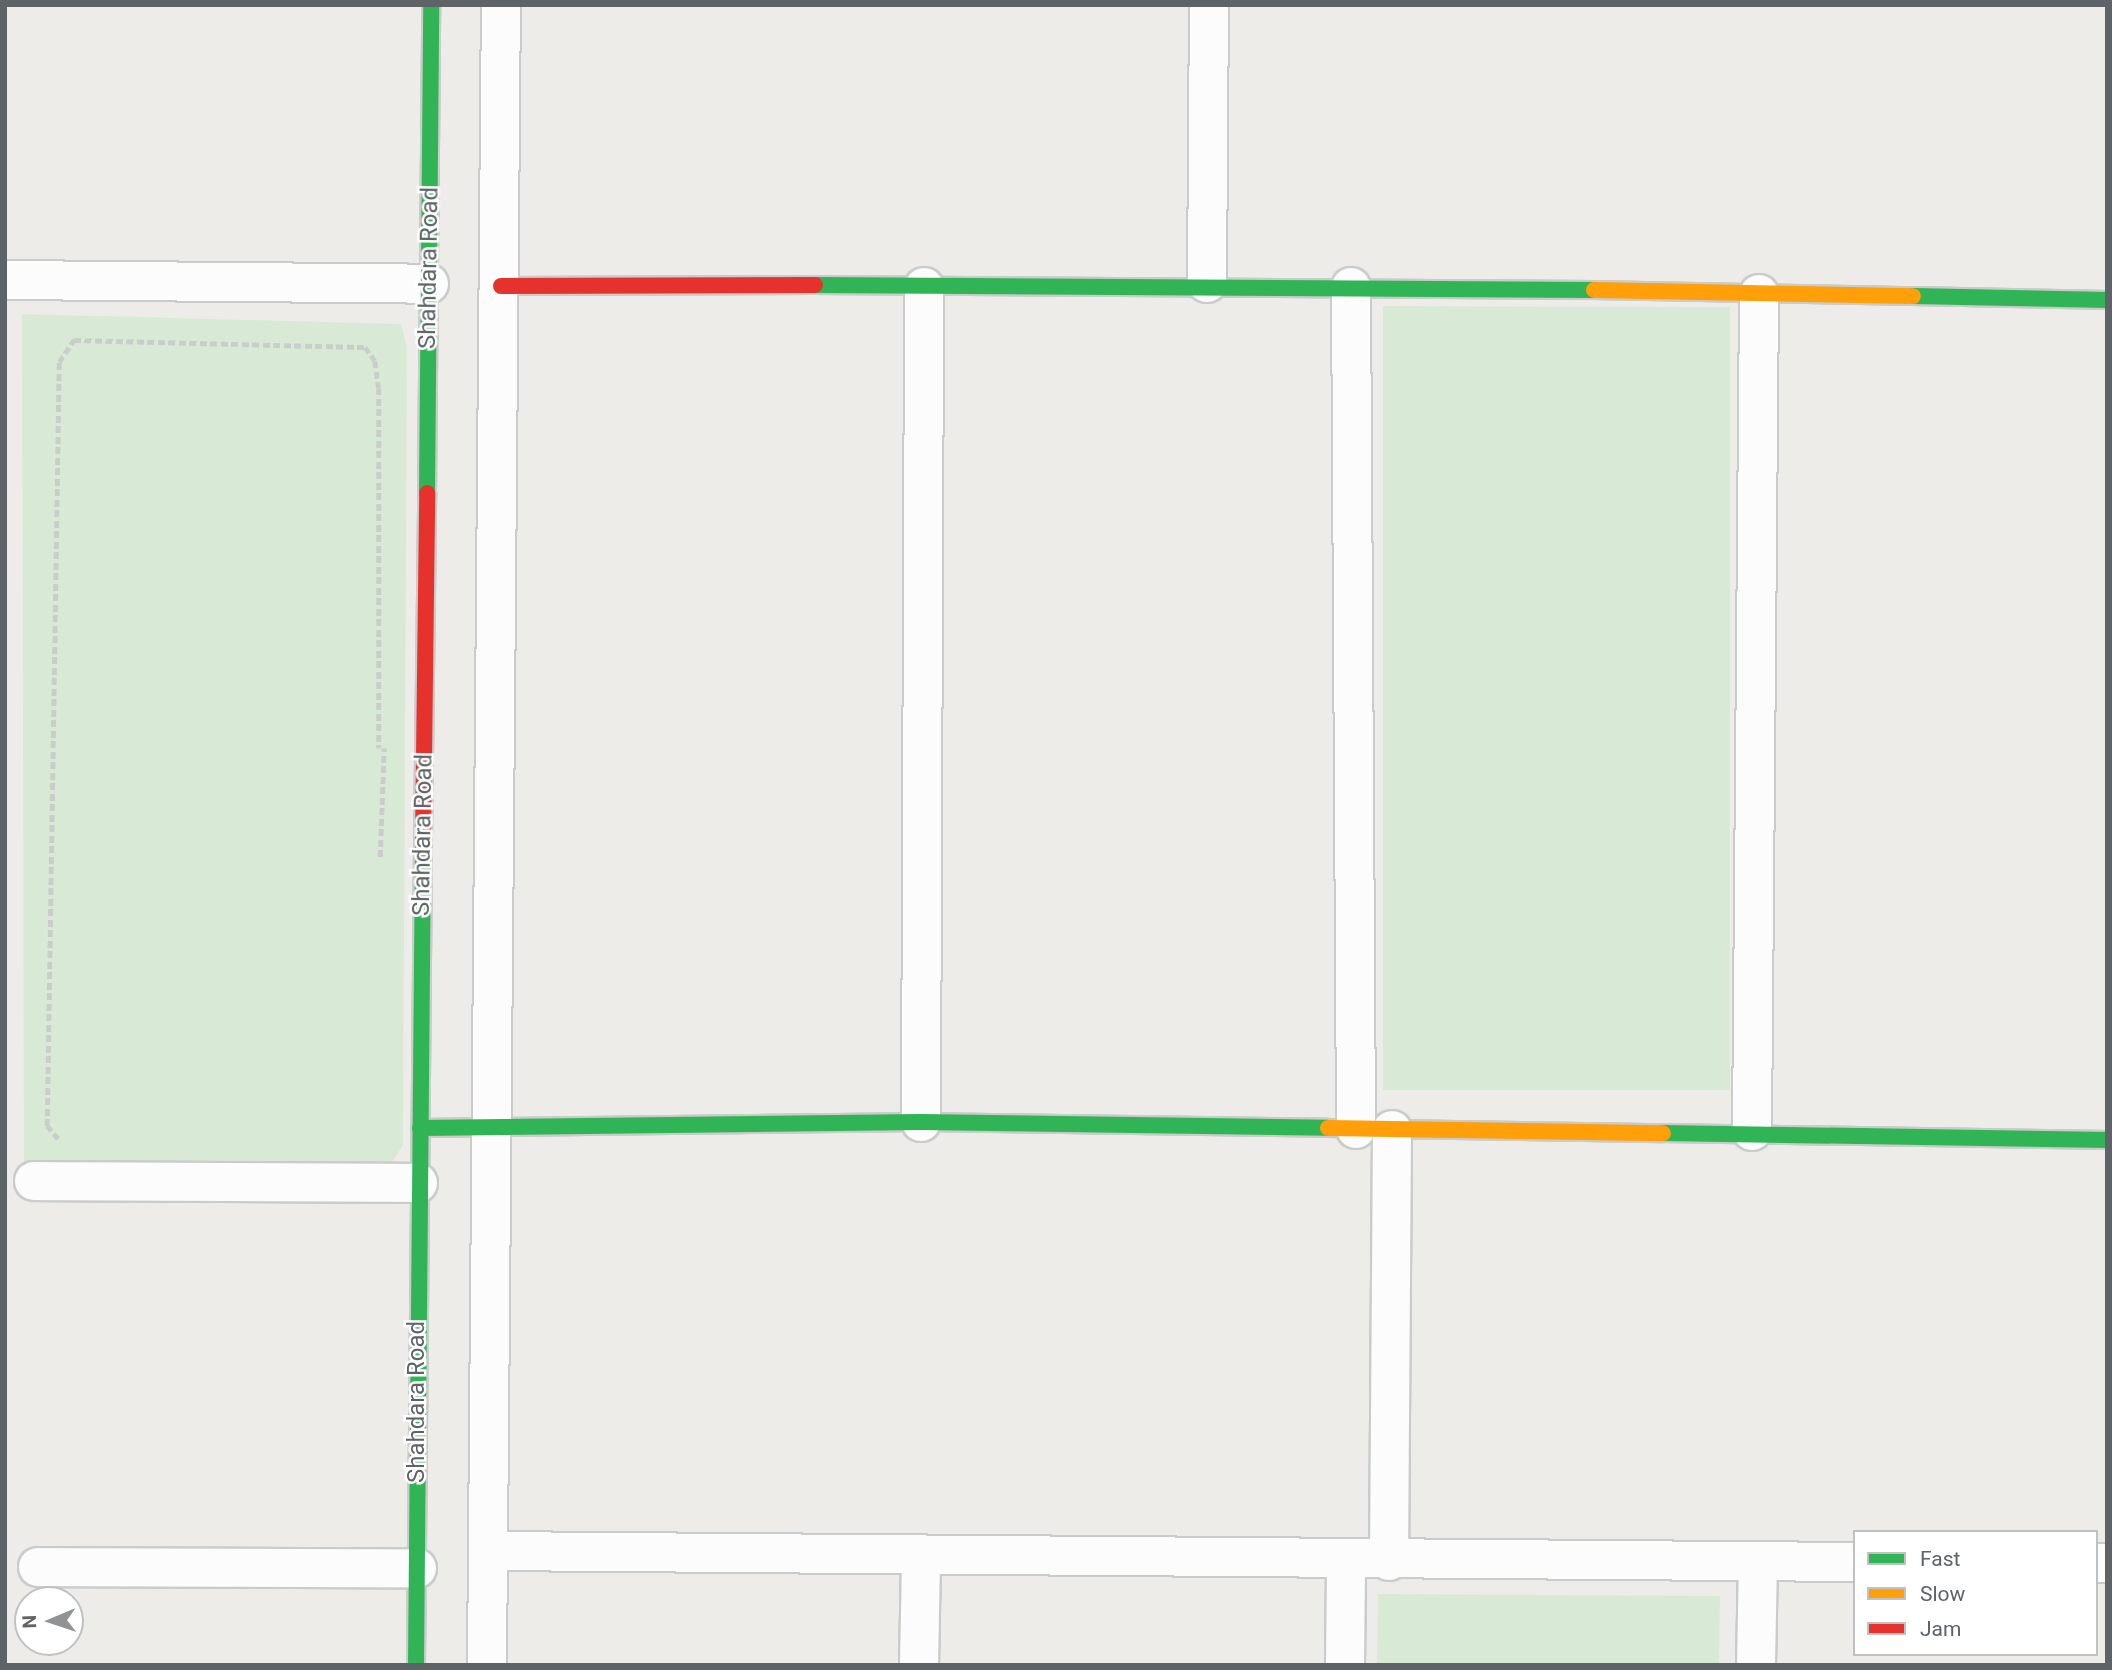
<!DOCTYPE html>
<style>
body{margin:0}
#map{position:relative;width:2112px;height:1670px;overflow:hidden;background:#eeece9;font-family:Roboto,sans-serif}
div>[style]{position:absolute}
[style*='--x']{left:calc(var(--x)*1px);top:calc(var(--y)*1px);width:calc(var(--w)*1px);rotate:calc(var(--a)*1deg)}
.green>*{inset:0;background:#d8ead5}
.path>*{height:4.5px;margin-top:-2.25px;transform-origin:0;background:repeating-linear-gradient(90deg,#cacecb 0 7px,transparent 0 10.5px)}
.roads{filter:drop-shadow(2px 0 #cacbcb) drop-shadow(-2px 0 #cacbcb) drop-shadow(0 2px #cacbcb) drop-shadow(0 -2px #cacbcb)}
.street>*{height:38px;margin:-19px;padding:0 19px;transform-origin:19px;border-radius:19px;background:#fcfcfc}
.fast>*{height:16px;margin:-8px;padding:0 8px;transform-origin:8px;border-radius:8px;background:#30b455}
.slow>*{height:16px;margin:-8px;padding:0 8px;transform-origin:8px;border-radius:8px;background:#ff9f0a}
.jam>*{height:16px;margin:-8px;padding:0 8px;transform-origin:8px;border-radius:8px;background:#e5322d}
span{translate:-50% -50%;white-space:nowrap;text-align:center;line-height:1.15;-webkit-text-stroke:5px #fff;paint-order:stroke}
.street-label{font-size:24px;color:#5e6367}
.frame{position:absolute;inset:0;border:7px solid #5e6367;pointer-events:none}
.legend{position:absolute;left:1853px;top:1530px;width:245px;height:126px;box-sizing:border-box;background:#fff;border:2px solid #bfc1c2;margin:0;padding:9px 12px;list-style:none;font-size:21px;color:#5e6367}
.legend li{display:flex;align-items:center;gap:14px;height:35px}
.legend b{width:35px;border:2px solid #bfc1c2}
.north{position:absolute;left:14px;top:1586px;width:70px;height:70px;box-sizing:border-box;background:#fff;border:2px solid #bfc1c2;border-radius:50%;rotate:268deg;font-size:19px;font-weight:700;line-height:28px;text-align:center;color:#5e6367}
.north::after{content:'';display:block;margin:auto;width:24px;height:32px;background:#909394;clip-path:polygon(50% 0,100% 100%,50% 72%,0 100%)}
</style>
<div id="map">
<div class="green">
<div style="clip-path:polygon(1383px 306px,1730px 307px,1730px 1090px,1383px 1090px)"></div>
<div style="clip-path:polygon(22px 314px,401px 324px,407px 347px,403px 1145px,389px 1167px,24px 1165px)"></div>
<div style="clip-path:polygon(1378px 1594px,1720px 1596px,1719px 1665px,1377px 1665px)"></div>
</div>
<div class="path">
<div style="--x:380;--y:857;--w:109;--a:-87.9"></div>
<div style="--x:58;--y:1139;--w:17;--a:-130"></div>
<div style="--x:47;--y:1126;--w:764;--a:-89.1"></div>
<div style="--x:59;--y:362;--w:27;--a:-56"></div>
<div style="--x:74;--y:340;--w:291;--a:1.4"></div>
<div style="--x:365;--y:347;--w:17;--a:54"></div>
<div style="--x:375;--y:361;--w:27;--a:82"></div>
<div style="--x:379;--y:388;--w:360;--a:90"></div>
</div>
<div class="roads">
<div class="street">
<div style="--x:5;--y:280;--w:424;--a:0.5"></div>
<div style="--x:1207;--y:283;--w:278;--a:-89.6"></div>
<div style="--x:1351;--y:287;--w:842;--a:89.66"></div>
<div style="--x:921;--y:1122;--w:835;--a:-89.79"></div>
<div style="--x:1752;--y:1131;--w:837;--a:-89.52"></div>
<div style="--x:34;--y:1181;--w:384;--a:0.3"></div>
<div style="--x:488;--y:1551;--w:1367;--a:0.46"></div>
<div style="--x:1389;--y:1561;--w:431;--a:-89.6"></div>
<div style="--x:2096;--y:1563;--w:11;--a:0"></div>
<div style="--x:38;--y:1567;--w:379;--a:0.2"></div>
<div style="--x:487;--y:1665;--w:1660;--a:-89.52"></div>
<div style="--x:919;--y:1665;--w:109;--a:-88.9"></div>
<div style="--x:1345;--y:1665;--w:104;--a:-89.4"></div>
<div style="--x:1756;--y:1665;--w:104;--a:-88.9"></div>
</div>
<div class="fast">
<div style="--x:815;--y:285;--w:779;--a:0.37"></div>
<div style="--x:1913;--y:296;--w:194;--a:1.2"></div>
<div style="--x:427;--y:493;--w:488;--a:-89.5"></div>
<div style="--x:420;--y:1128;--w:501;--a:-0.69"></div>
<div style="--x:921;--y:1122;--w:407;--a:0.8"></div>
<div style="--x:1663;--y:1133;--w:444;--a:0.9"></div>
<div style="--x:416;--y:1665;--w:825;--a:-89.51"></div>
</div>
<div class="slow">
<div style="--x:1594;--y:290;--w:319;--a:1.1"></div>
<div style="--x:1328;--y:1128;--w:335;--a:0.9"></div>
</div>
<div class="jam">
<div style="--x:501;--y:286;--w:314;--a:-0.2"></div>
<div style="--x:423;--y:840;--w:347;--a:-89.3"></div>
</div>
</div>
<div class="street-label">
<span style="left:429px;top:268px;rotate:-89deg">Shahdara Road</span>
<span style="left:423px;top:835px;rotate:-89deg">Shahdara Road</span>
<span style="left:417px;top:1402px;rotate:-90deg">Shahdara Road</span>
</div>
<div class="frame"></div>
<ul class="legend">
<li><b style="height:9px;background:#30b455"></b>Fast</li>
<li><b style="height:9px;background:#ff9f0a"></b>Slow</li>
<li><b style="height:9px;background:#e5322d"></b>Jam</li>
</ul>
<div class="north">N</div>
</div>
